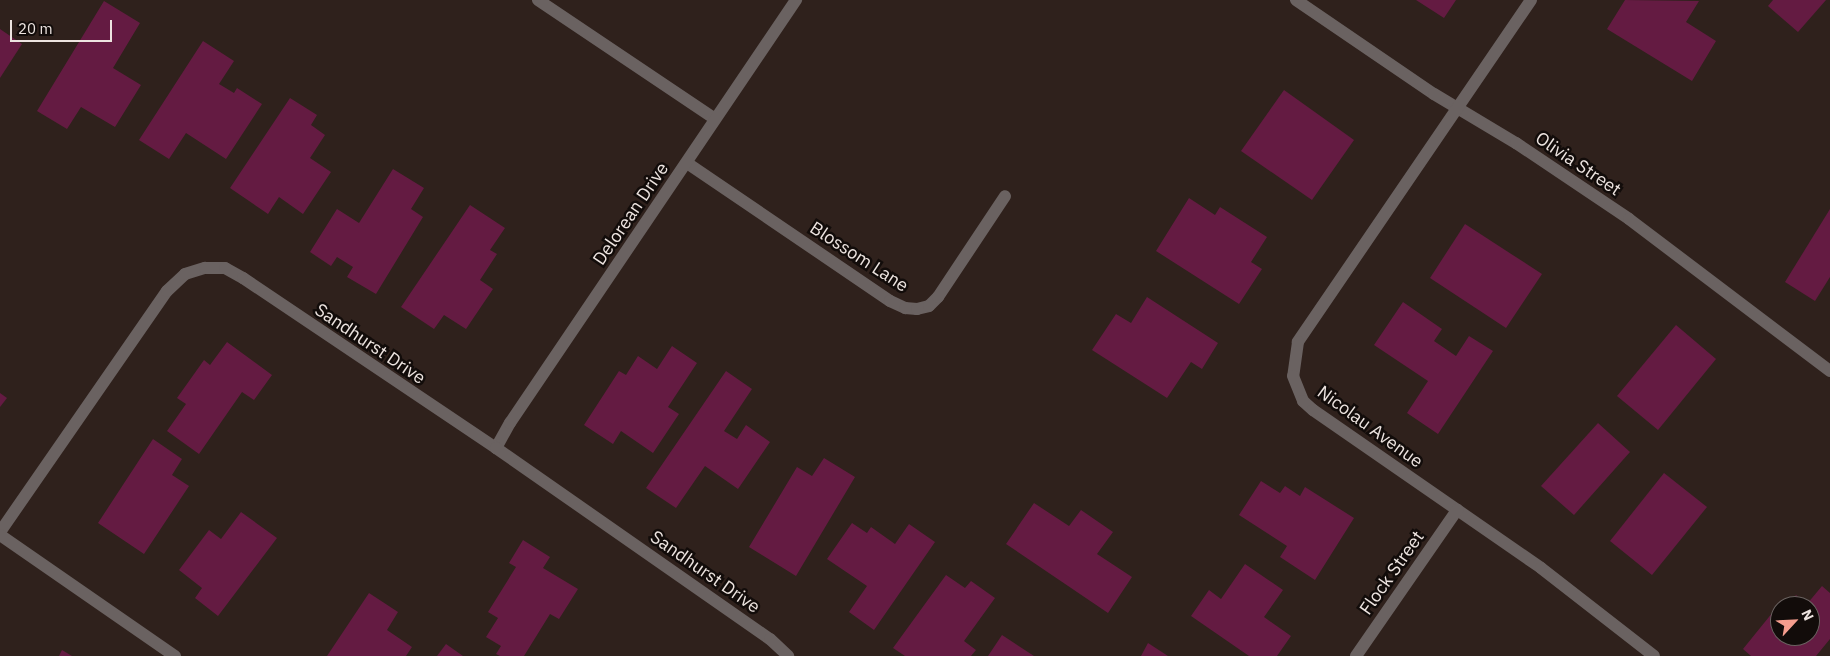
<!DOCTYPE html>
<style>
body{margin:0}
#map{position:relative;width:1830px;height:656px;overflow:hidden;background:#2f211c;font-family:"IBM Plex Sans",sans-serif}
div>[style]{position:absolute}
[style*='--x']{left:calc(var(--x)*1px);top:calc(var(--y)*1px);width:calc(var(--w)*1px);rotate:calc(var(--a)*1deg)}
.building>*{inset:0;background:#641b42}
.minor>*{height:12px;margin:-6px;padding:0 6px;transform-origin:6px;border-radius:6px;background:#6a6261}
span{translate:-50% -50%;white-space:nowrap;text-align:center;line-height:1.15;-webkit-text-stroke:5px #120c0a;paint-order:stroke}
.street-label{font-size:18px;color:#ede4e0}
.north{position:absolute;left:1770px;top:596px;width:50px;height:50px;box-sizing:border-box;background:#120c0a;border:1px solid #6a6260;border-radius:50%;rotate:65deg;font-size:14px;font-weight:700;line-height:20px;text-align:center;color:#ede4e0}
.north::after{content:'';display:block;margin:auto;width:18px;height:22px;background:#f59d8e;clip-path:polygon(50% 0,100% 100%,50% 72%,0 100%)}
.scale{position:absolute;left:10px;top:20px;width:102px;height:22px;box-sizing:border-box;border:2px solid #ede4e0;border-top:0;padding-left:6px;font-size:15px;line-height:18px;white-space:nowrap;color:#ede4e0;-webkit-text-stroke:4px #120c0a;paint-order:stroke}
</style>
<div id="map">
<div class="building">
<div style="clip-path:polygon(1416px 0,1456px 0,1444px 18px)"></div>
<div style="clip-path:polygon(1625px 0,1699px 1px,1686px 22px,1716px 41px,1692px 81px,1607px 29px)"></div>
<div style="clip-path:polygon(1773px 0,1826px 0,1798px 32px,1768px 6px)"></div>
<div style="clip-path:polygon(104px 1px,140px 23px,113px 68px,141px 85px,115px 127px,81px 107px,67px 129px,37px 111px)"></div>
<div style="clip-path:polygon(0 29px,22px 44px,0 78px)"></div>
<div style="clip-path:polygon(203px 41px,234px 61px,219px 84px,234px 93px,237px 88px,262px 104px,226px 159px,186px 133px,169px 159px,139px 140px)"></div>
<div style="clip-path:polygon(1284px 90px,1354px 140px,1312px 200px,1241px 151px)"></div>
<div style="clip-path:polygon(290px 98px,317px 115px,311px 125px,325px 135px,310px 158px,331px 172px,303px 214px,279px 197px,268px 214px,230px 188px)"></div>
<div style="clip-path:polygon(393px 169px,424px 188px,411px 209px,423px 217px,376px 294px,347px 277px,353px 267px,337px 257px,331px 266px,310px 252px,337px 209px,359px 223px)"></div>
<div style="clip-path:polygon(1189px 198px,1215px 215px,1220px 207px,1267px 237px,1251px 262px,1262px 269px,1239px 304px,1156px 251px)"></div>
<div style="clip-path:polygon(470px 205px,505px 228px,490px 250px,497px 254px,480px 280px,493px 289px,466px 329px,444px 315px,434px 329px,401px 307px)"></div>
<div style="clip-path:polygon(1830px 209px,1830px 277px,1815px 301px,1785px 282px)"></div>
<div style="clip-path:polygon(1465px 224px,1542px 274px,1506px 328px,1430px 278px)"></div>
<div style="clip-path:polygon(1147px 297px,1218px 343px,1202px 369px,1191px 362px,1167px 398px,1092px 350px,1116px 314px,1131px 323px)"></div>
<div style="clip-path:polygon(1403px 302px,1442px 329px,1434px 341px,1456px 356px,1469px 336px,1493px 351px,1438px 434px,1407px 413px,1428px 381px,1374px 345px)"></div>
<div style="clip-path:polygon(1676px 325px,1716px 359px,1658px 430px,1617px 396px)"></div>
<div style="clip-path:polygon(227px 342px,272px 375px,254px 400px,242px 392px,199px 454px,167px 431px,186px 404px,177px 398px,204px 360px,210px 365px)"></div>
<div style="clip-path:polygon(672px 346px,697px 363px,668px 407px,679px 414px,653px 453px,621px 431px,613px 444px,584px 425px,619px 371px,626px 375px,638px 356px,657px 369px)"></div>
<div style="clip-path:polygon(726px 371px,752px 389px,724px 431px,737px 439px,746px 425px,770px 442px,738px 489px,705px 466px,676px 508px,646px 488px)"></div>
<div style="clip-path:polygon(0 393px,7px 398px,0 407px)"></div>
<div style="clip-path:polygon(1598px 423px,1630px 452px,1574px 515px,1541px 486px)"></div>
<div style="clip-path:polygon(153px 439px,182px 459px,172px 475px,189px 486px,144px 554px,98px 523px)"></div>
<div style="clip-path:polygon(824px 458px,855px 477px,796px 576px,749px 547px,797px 467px,812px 476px)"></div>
<div style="clip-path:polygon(1664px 473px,1707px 507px,1652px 575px,1610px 541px)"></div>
<div style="clip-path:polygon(1261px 481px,1280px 493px,1285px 486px,1300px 496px,1305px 487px,1354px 518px,1315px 580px,1280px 557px,1287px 546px,1239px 515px)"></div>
<div style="clip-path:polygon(1034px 503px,1069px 526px,1081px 510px,1113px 532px,1097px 554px,1132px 577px,1108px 613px,1006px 544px)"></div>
<div style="clip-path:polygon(241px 512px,277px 538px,218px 616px,195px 598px,202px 588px,179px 570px,209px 530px,221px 539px)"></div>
<div style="clip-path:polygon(852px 523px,867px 533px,871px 527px,895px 544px,909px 524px,935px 542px,874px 630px,849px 612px,867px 586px,827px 559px)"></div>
<div style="clip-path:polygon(523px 540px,550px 557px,543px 568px,578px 589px,559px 619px,550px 614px,524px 656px,500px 656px,496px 654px,501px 646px,486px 637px,498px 618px,488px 612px,516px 567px,509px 563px)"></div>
<div style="clip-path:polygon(1245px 564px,1283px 590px,1264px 617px,1291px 636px,1277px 656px,1249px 656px,1191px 616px,1209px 590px,1221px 599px)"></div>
<div style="clip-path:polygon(946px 575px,965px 588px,971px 581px,995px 598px,964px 641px,976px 650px,971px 656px,905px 656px,893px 648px)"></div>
<div style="clip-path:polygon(1822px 586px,1830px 593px,1830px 639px,1816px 656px,1751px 656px,1743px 649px,1777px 607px,1780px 609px,1780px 636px,1810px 636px,1810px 606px,1787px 606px,1796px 595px,1807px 604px)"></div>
<div style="clip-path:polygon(369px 593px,398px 612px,387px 630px,412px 647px,406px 656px,327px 656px)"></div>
<div style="clip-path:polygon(1002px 635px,1034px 656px,988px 656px)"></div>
<div style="clip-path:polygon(1148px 643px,1168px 656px,1141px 656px)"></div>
<div style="clip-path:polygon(446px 644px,463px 656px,437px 656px)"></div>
<div style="clip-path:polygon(62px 650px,72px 656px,59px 656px)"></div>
</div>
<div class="minor">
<div style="--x:538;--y:0;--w:213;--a:33.9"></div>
<div style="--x:1296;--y:0;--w:167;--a:34.3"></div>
<div style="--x:1434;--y:94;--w:96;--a:30.9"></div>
<div style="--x:1516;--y:143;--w:136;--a:33.9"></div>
<div style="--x:1629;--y:219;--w:252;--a:37.1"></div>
<div style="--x:1531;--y:0;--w:414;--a:124.3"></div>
<div style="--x:1298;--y:342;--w:34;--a:98"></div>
<div style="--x:1293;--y:376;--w:27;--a:68"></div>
<div style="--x:1303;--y:401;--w:13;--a:42"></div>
<div style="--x:1313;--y:410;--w:277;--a:34.7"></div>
<div style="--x:1541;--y:568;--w:143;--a:37.9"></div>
<div style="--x:687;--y:163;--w:245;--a:34.2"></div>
<div style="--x:890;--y:301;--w:17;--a:25"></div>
<div style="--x:905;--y:308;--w:12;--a:5"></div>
<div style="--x:917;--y:309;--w:12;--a:-14"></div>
<div style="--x:929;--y:306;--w:13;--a:-45"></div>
<div style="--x:938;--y:297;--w:121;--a:-56.4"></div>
<div style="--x:496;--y:448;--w:29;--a:-61"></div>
<div style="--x:510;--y:423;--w:511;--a:-55.94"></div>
<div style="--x:0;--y:532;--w:293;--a:-55.3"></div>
<div style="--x:167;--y:291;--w:25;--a:-43"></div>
<div style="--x:185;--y:274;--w:21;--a:-17"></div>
<div style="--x:205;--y:268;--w:20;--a:0"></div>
<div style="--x:225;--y:268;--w:21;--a:29"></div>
<div style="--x:243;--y:278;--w:305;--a:33.9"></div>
<div style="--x:496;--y:448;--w:334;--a:34.9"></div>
<div style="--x:770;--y:639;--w:25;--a:43"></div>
<div style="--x:0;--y:535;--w:213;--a:34.7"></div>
<div style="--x:1356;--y:656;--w:178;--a:-55.3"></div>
</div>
<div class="street-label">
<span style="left:1578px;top:164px;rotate:34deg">Olivia Street</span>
<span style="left:631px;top:214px;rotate:-56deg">Delorean Drive</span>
<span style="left:859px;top:257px;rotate:33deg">Blossom Lane</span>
<span style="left:370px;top:344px;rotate:34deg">Sandhurst Drive</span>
<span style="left:1370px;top:427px;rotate:36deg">Nicolau Avenue</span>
<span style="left:705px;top:572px;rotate:35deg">Sandhurst Drive</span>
<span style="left:1392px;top:573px;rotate:-55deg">Flock Street</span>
</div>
<div class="north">N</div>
<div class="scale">20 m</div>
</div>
